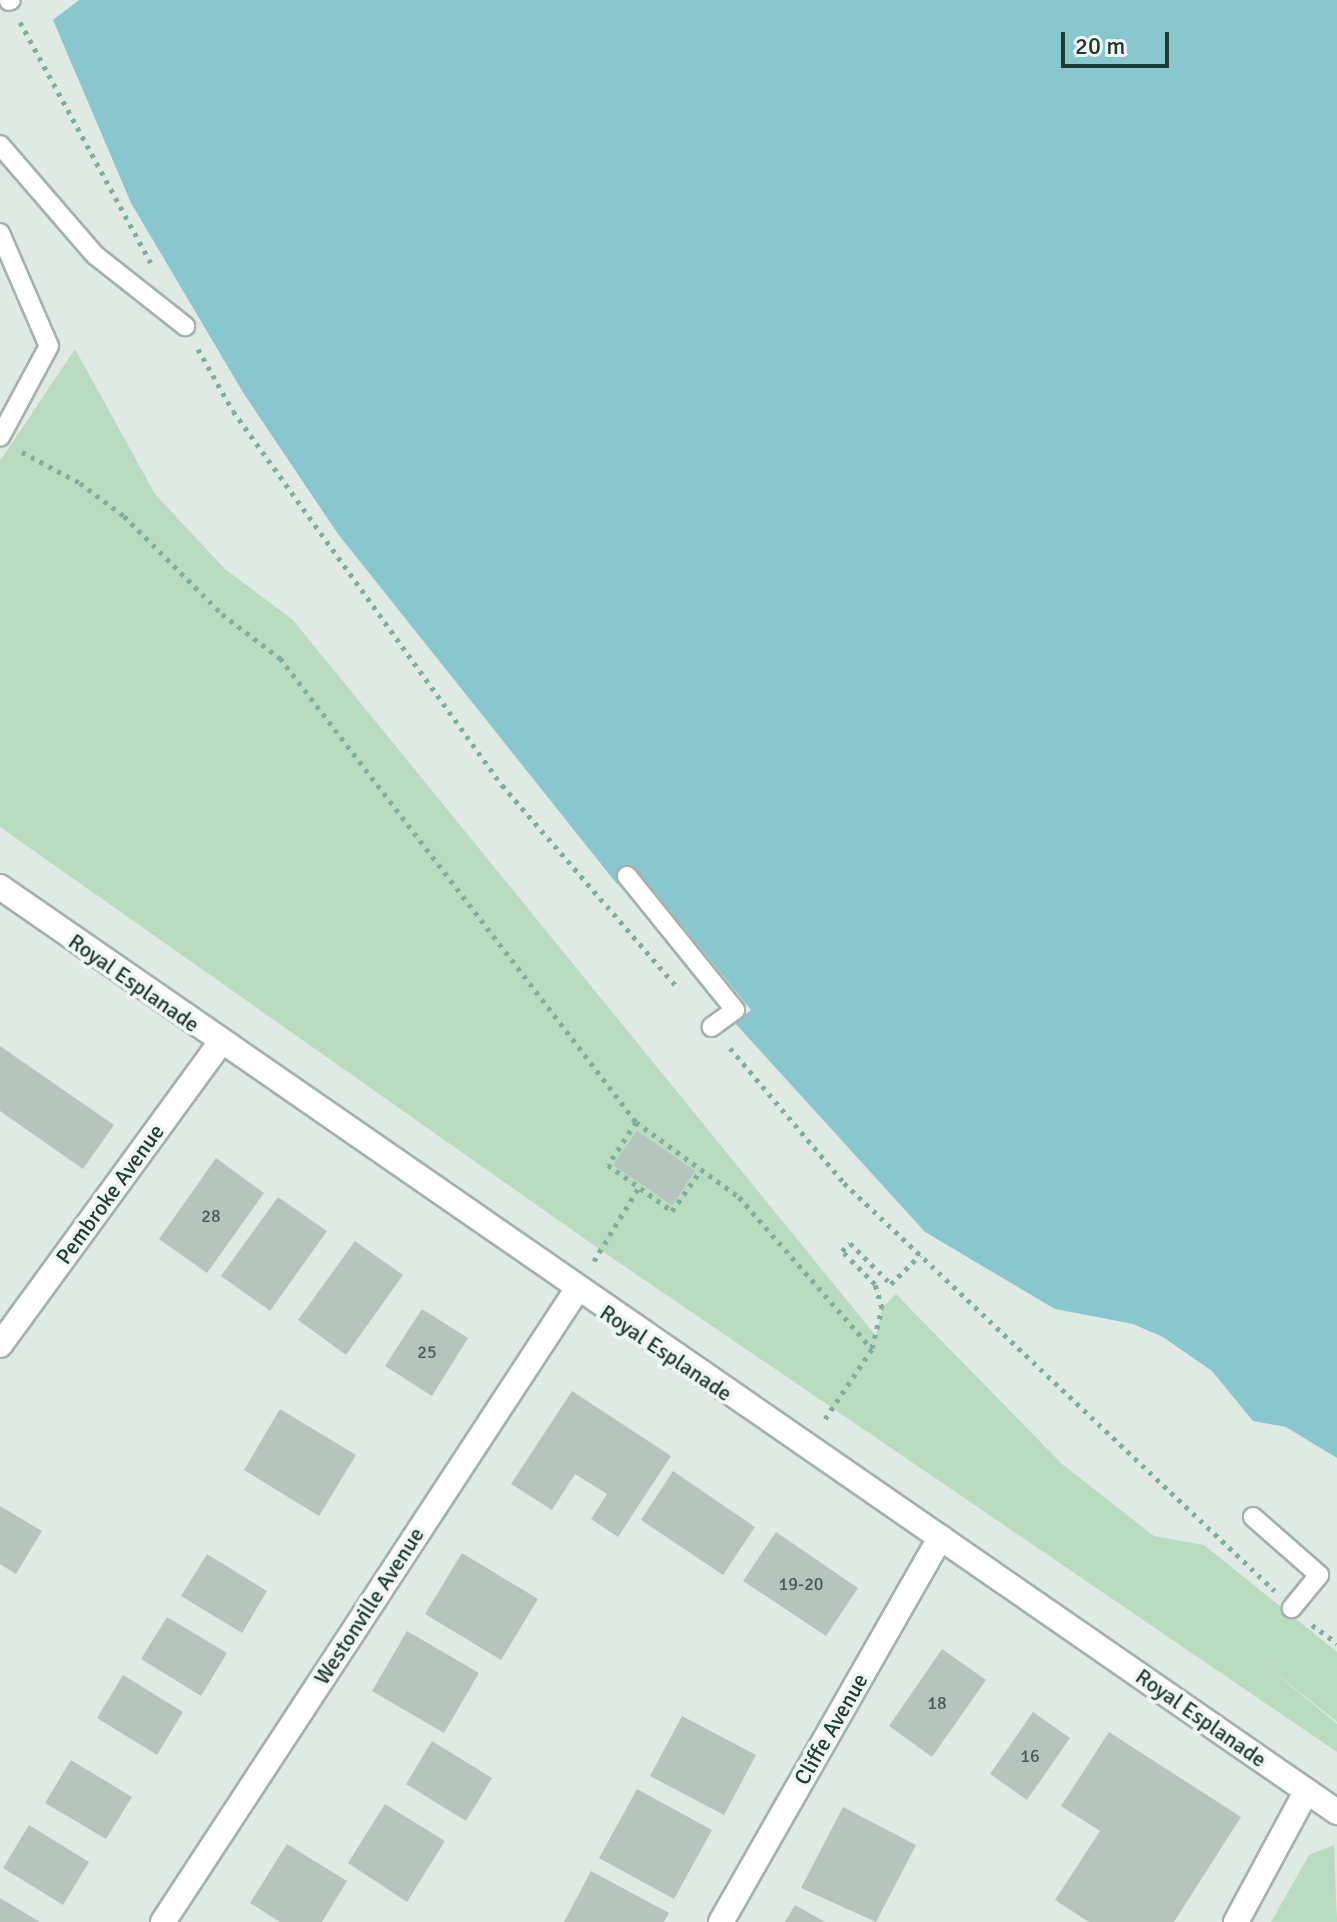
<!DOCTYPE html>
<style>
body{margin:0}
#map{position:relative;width:1337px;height:1922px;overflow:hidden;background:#e0eae5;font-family:Signika,sans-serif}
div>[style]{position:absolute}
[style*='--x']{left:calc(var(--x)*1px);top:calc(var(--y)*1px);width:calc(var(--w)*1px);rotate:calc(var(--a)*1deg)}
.green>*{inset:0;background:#b9dbc0}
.water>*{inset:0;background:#88c7ce}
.building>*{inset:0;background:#b5c5be}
.path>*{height:5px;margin-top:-2.5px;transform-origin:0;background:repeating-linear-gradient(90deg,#81ad9d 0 4px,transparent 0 10px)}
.roads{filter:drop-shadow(2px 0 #a3b2ac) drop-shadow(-2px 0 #a3b2ac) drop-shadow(0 2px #a3b2ac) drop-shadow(0 -2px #a3b2ac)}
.lane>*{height:18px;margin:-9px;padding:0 9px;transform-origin:9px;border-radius:9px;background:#fff}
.street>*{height:24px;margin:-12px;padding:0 12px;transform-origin:12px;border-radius:12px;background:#fff}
span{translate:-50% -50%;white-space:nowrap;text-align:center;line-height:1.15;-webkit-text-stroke:8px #f0f7f3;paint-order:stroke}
.number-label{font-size:18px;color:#465d55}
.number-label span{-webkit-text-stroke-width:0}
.street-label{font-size:22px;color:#213a32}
.scale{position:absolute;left:1061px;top:32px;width:108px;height:36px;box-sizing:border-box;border:4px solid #213a32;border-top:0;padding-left:10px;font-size:24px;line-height:28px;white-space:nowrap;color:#213a32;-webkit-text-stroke:6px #f0f7f3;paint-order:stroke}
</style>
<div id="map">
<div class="green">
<div style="clip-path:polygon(75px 349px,155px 494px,225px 569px,293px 620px,876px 1336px,882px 1308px,896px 1294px,1062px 1464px,1154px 1536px,1204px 1545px,1337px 1652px,1337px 1722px,1261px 1661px,1337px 1724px,1337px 1752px,602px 1251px,0 827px,0 461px)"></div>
<div style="clip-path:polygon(1334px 1845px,1337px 1922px,1271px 1922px,1309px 1855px)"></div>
</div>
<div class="water">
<div style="clip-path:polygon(79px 0,1337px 0,1337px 1458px,1286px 1427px,1253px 1421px,1212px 1371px,1163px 1337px,1133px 1324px,1055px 1309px,925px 1232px,735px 1023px,751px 1010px,636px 869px,617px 884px,338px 534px,244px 394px,131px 203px,53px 20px)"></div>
</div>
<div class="building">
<div style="clip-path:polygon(0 1046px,114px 1125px,83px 1169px,0 1111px)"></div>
<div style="clip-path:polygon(637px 1131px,695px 1171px,672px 1205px,613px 1165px)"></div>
<div style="clip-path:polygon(216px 1158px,264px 1193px,207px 1273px,159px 1239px)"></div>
<div style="clip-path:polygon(278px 1197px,327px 1231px,270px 1311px,221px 1276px)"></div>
<div style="clip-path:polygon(355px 1241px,403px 1275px,346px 1355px,298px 1320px)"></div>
<div style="clip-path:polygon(422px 1309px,468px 1338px,432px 1396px,385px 1366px)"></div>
<div style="clip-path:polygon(572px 1391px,671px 1456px,618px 1537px,591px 1519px,607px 1494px,575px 1474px,552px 1510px,511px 1484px)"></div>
<div style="clip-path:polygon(280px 1409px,356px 1455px,319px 1516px,244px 1470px)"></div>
<div style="clip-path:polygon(673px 1471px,755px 1527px,723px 1575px,641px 1520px)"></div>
<div style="clip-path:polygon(0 1506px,42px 1531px,16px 1574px,0 1564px)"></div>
<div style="clip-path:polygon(776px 1532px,858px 1588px,826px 1636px,743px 1581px)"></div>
<div style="clip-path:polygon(462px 1553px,538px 1599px,501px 1660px,425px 1614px)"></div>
<div style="clip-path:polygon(207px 1554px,267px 1591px,242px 1633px,181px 1596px)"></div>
<div style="clip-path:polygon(167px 1617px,227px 1653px,201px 1696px,141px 1659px)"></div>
<div style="clip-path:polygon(407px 1631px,479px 1673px,444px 1733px,372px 1691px)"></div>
<div style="clip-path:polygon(942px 1649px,986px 1680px,932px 1757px,889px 1726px)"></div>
<div style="clip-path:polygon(123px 1675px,183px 1712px,157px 1755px,97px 1718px)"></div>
<div style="clip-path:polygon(1033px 1712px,1070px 1738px,1027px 1800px,990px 1774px)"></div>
<div style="clip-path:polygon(682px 1716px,756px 1755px,724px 1815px,650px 1776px)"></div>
<div style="clip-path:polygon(1109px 1732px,1241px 1817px,1174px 1922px,1089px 1922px,1055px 1900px,1100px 1831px,1061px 1806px)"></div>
<div style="clip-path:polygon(432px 1741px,492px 1778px,466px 1821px,406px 1784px)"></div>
<div style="clip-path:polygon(71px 1760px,132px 1797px,106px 1839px,45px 1803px)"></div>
<div style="clip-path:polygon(637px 1789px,712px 1830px,674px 1899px,599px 1858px)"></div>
<div style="clip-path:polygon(385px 1804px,445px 1841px,407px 1902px,348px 1863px)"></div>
<div style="clip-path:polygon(843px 1807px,916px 1845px,876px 1922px,801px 1888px)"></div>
<div style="clip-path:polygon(29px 1825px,89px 1862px,63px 1905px,3px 1868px)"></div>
<div style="clip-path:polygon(287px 1844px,347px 1881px,322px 1922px,280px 1922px,250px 1903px)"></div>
<div style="clip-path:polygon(591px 1871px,669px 1913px,664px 1922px,564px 1922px)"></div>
<div style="clip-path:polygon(0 1898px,40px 1922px,0 1922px)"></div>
<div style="clip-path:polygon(795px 1905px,825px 1922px,785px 1922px)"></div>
</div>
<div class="path">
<div style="--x:20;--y:22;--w:274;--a:61.5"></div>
<div style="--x:198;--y:349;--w:71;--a:60.6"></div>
<div style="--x:233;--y:411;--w:461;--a:54.3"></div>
<div style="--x:502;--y:785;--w:270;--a:49.1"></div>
<div style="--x:22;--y:452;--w:66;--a:28.1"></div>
<div style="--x:80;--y:483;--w:55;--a:36.9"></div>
<div style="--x:124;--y:516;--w:139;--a:45"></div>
<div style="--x:222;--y:614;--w:73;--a:37.2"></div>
<div style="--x:280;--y:658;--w:585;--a:52.5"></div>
<div style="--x:636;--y:1122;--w:127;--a:36.1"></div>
<div style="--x:739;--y:1197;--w:202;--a:48.8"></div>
<div style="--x:872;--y:1349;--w:88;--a:123.9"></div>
<div style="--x:730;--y:1048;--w:177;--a:49.8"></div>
<div style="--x:844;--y:1183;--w:593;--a:43.43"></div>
<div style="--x:636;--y:1122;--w:51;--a:123.1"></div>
<div style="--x:608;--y:1165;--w:79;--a:35.7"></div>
<div style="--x:672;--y:1211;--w:50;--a:-54.7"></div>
<div style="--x:594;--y:1261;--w:87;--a:-58.7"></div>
<div style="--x:872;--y:1348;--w:41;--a:-76"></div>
<div style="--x:882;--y:1308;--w:25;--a:-106"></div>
<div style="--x:875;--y:1284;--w:47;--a:-135"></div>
<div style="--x:842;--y:1251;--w:11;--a:-45"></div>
<div style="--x:850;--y:1243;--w:58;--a:45"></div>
<div style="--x:891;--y:1284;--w:41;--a:-45"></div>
<div style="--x:1312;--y:1625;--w:31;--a:36"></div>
</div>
<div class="roads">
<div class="lane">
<div style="--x:9;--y:1;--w:2;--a:-27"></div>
<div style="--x:0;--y:145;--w:145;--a:49.2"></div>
<div style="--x:95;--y:255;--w:115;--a:38.3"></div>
<div style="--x:0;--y:233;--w:123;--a:66.6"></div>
<div style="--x:49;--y:346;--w:103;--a:118.3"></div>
<div style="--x:627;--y:876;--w:172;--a:51.1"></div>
<div style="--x:735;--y:1010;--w:29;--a:144"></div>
<div style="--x:1253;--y:1517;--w:88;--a:41.3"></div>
<div style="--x:1319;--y:1575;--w:43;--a:129.3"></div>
</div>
<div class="street">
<div style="--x:0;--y:887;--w:1626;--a:34.68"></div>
<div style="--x:0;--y:1345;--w:374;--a:-53.9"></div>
<div style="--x:163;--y:1922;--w:754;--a:-56.79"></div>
<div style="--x:721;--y:1922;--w:443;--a:-60.3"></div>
<div style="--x:1236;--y:1922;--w:148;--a:-61.7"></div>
</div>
</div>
<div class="number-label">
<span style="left:211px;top:1216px">28</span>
<span style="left:427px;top:1352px">25</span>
<span style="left:801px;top:1584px">19-20</span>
<span style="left:937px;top:1703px">18</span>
<span style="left:1030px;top:1756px">16</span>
</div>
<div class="street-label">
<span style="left:134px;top:983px;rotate:35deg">Royal Esplanade</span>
<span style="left:110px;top:1194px;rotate:-54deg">Pembroke Avenue</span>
<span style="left:666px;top:1353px;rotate:34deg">Royal Esplanade</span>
<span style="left:369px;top:1606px;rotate:-57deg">Westonville Avenue</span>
<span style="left:1201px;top:1718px;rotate:35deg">Royal Esplanade</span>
<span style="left:831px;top:1729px;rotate:-60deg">Cliffe Avenue</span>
</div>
<div class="scale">20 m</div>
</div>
